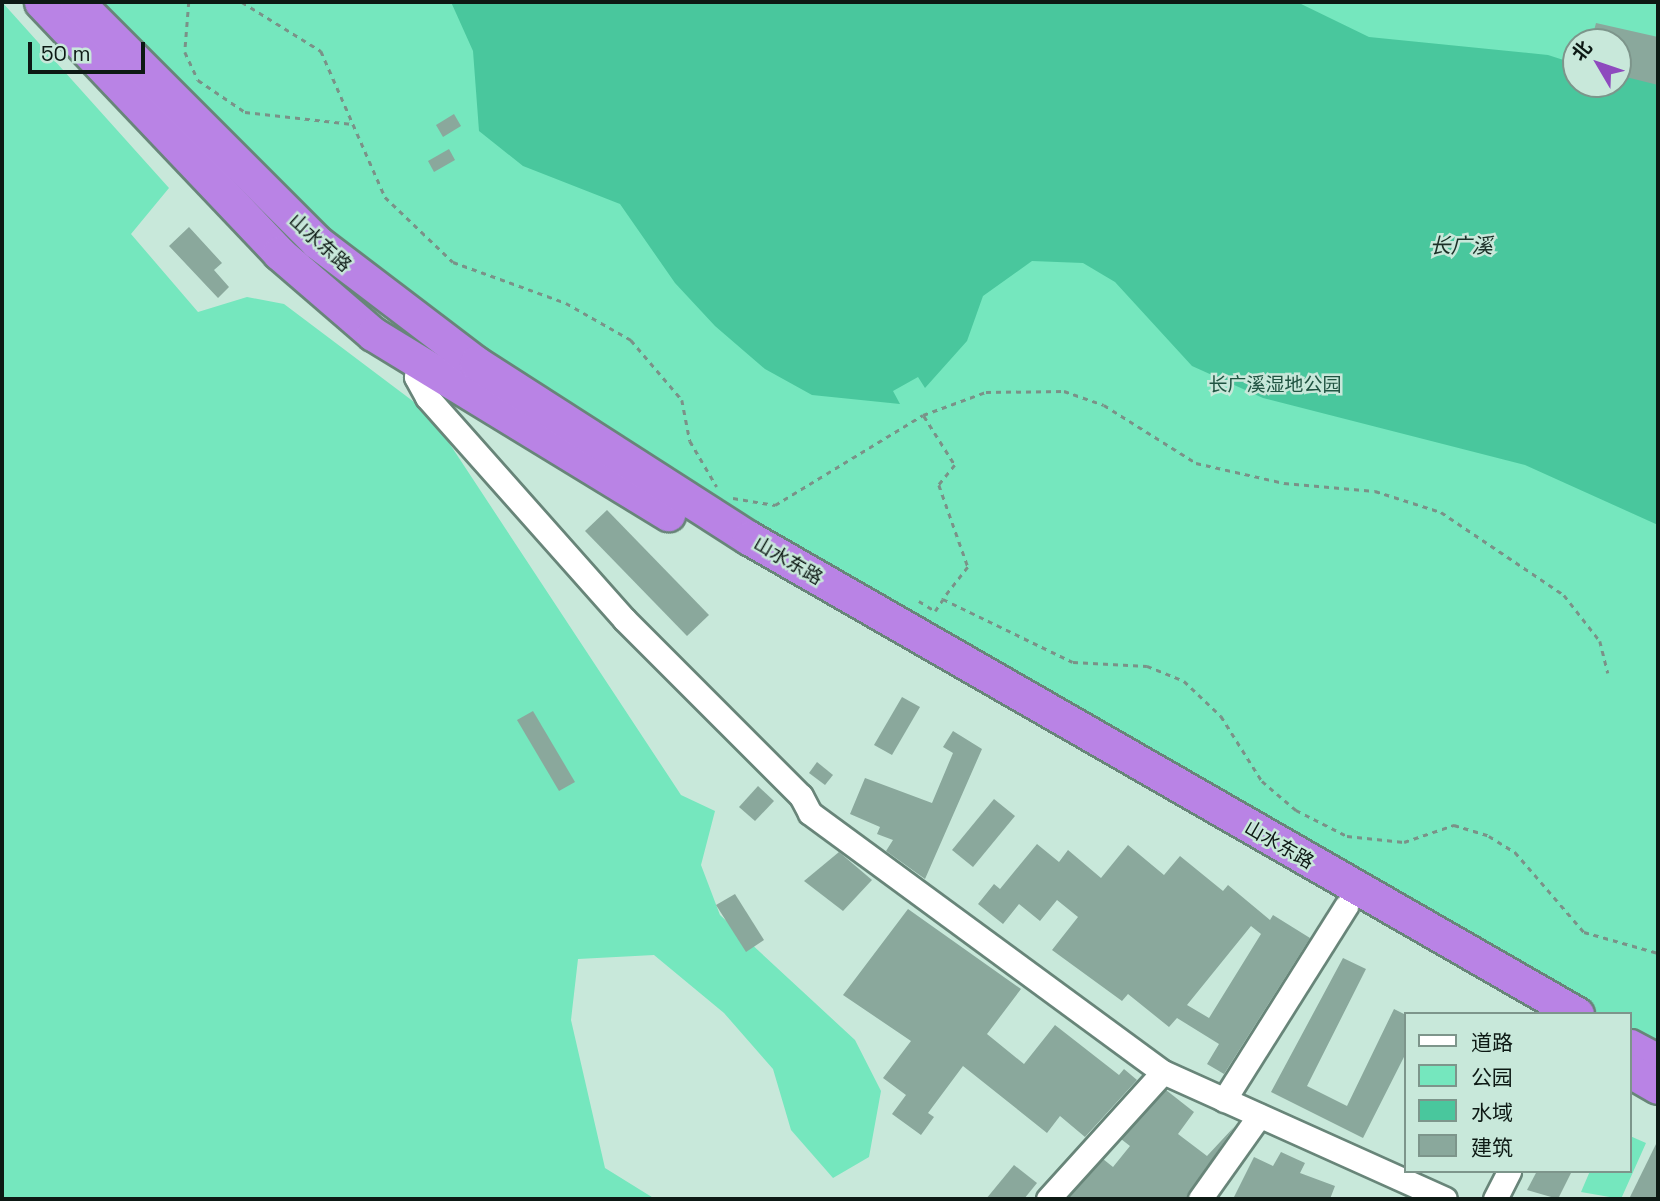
<!DOCTYPE html>
<meta charset="utf-8">
<style>
body{margin:0}
#map{position:relative;width:1660px;height:1201px;overflow:hidden;background:#c8e8da;font-family:"Space Grotesk","Noto Sans SC",sans-serif}
div>[style]{position:absolute}
[style*='--x']{left:calc(var(--x)*1px);top:calc(var(--y)*1px);width:calc(var(--w)*1px);rotate:calc(var(--a)*1deg)}
.green>*{inset:0;background:#75e7be}
.water>*{inset:0;background:#49c79d}
.building>*{inset:0;background:#8aa89c}
.path>*{height:2.5px;margin-top:-1.25px;transform-origin:0;background:repeating-linear-gradient(90deg,#7a9288 0 5px,transparent 0 10px)}
.roads{filter:drop-shadow(2px 0 #688579) drop-shadow(-2px 0 #688579) drop-shadow(0 2px #688579) drop-shadow(0 -2px #688579)}
.minor>*{height:23px;margin:-11.5px;padding:0 11.5px;transform-origin:11.5px;border-radius:11.5px;background:#fff}
.highway>*{height:33px;margin:-16.5px;padding:0 16.5px;transform-origin:16.5px;border-radius:16.5px;background:#b983e5}
span{translate:-50% -50%;white-space:nowrap;text-align:center;line-height:1.15;-webkit-text-stroke:5px #c8e8da;paint-order:stroke}
.street-label{font-size:19px;color:#0d1914}
.park-label{font-size:19px;color:#215442}
.water-label{font-size:21px;color:#1c3128;font-style:italic}
.frame{position:absolute;inset:0;border:4px solid #0d1914;pointer-events:none}
.legend{position:absolute;left:1404px;top:1012px;width:228px;height:161px;box-sizing:border-box;background:#c8e8da;border:2px solid #7d958b;margin:0;padding:9px 12px;list-style:none;font-size:21px;color:#0d1914}
.legend li{display:flex;align-items:center;gap:14px;height:35px}
.legend b{width:35px;border:2px solid #7d958b}
.north{position:absolute;left:1562px;top:28px;width:70px;height:70px;box-sizing:border-box;background:#c8e8da;border:2px solid #7d958b;border-radius:50%;rotate:309deg;font-size:19px;font-weight:700;line-height:28px;text-align:center;color:#0d1914}
.north::after{content:'';display:block;margin:auto;width:24px;height:32px;background:#8e4abe;clip-path:polygon(50% 0,100% 100%,50% 72%,0 100%)}
.scale{position:absolute;left:28px;top:42px;width:117px;height:32px;box-sizing:border-box;border:4px solid #0d1914;border-top:0;padding-left:9px;font-size:21px;line-height:24px;white-space:nowrap;color:#0d1914;-webkit-text-stroke:5px #c8e8da;paint-order:stroke}
</style>
<div id="map">
<div class="green">
<div style="clip-path:polygon(2px 2px,169px 188px,131px 234px,198px 312px,247px 297px,284px 304px,430px 414px,681px 795px,715px 811px,701px 865px,720px 915px,855px 1040px,881px 1091px,869px 1157px,833px 1178px,791px 1130px,773px 1069px,724px 1013px,654px 955px,578px 959px,571px 1020px,605px 1168px,655px 1199px,2px 1199px)"></div>
<div style="clip-path:polygon(evenodd,101px 2px,1658px 2px,1658px 1048px,1630px 1032px,1630px 1014px,1598px 1014px,832px 573px,409px 302px,278px 186px,229px 128px,101px 2px,1576px 42px,1618px 42px,1618px 84px,1576px 84px,1576px 42px)"></div>
<div style="clip-path:polygon(1630px 1136px,1646px 1143px,1621px 1199px,1581px 1192px,1590px 1171px,1630px 1171px)"></div>
</div>
<div class="water">
<div style="clip-path:polygon(451px 2px,1297px 2px,1369px 37px,1548px 55px,1576px 64px,1576px 84px,1618px 84px,1618px 76px,1658px 73px,1658px 525px,1525px 465px,1263px 398px,1192px 366px,1115px 282px,1083px 263px,1032px 261px,983px 296px,967px 341px,925px 388px,918px 377px,893px 391px,900px 404px,812px 395px,765px 369px,715px 326px,675px 283px,620px 204px,523px 166px,479px 131px,473px 51px)"></div>
</div>
<div class="building">
<div style="clip-path:polygon(1596px 23px,1658px 37px,1658px 85px,1618px 75px,1618px 42px,1591px 42px)"></div>
<div style="clip-path:polygon(454px 114px,461px 126px,443px 137px,436px 125px)"></div>
<div style="clip-path:polygon(449px 149px,455px 160px,434px 172px,428px 161px)"></div>
<div style="clip-path:polygon(189px 227px,222px 263px,214px 270px,229px 287px,218px 298px,169px 246px)"></div>
<div style="clip-path:polygon(607px 510px,709px 615px,687px 636px,585px 531px)"></div>
<div style="clip-path:polygon(902px 697px,920px 707px,892px 755px,874px 745px)"></div>
<div style="clip-path:polygon(533px 711px,575px 782px,559px 791px,517px 720px)"></div>
<div style="clip-path:polygon(953px 731px,982px 749px,925px 879px,886px 851px,893px 840px,877px 834px,880px 827px,850px 814px,865px 778px,932px 803px,953px 753px,943px 747px)"></div>
<div style="clip-path:polygon(817px 762px,833px 775px,825px 785px,809px 773px)"></div>
<div style="clip-path:polygon(758px 786px,774px 801px,755px 821px,739px 807px)"></div>
<div style="clip-path:polygon(994px 799px,1015px 816px,973px 867px,952px 850px)"></div>
<div style="clip-path:polygon(evenodd,1037px 844px,1059px 862px,1068px 850px,1101px 878px,1128px 845px,1164px 875px,1180px 856px,1223px 891px,1228px 885px,1270px 920px,1273px 915px,1310px 938px,1224px 1074px,1207px 1064px,1219px 1044px,1177px 1018px,1169px 1027px,1128px 994px,1122px 1001px,1052px 950px,1078px 917px,1057px 900px,1040px 921px,1019px 904px,1003px 924px,978px 904px,994px 884px,1000px 889px,1037px 844px,1251px 926px,1261px 934px,1209px 1018px,1187px 1005px,1251px 926px)"></div>
<div style="clip-path:polygon(839px 852px,872px 880px,843px 911px,804px 881px)"></div>
<div style="clip-path:polygon(735px 894px,764px 940px,746px 952px,716px 905px)"></div>
<div style="clip-path:polygon(908px 909px,1021px 989px,987px 1034px,1024px 1064px,1055px 1025px,1119px 1075px,1124px 1069px,1137px 1080px,1085px 1137px,1060px 1116px,1047px 1133px,963px 1066px,928px 1113px,934px 1117px,921px 1135px,892px 1114px,906px 1095px,883px 1078px,911px 1041px,843px 995px)"></div>
<div style="clip-path:polygon(1343px 958px,1366px 969px,1307px 1086px,1347px 1106px,1394px 1009px,1406px 1015px,1406px 1053px,1363px 1138px,1271px 1092px)"></div>
<div style="clip-path:polygon(1166px 1090px,1194px 1112px,1178px 1134px,1207px 1156px,1234px 1127px,1186px 1199px,1067px 1199px,1103px 1159px,1113px 1167px,1130px 1146px,1121px 1139px)"></div>
<div style="clip-path:polygon(1658px 1140px,1658px 1199px,1629px 1199px)"></div>
<div style="clip-path:polygon(1281px 1152px,1305px 1163px,1300px 1173px,1335px 1186px,1330px 1199px,1233px 1199px,1254px 1157px,1273px 1166px)"></div>
<div style="clip-path:polygon(1014px 1165px,1037px 1183px,1024px 1199px,986px 1199px)"></div>
<div style="clip-path:polygon(1537px 1171px,1572px 1171px,1558px 1199px,1527px 1190px)"></div>
</div>
<div class="path">
<div style="--x:189;--y:2;--w:50;--a:94.6"></div>
<div style="--x:185;--y:52;--w:31;--a:65"></div>
<div style="--x:198;--y:80;--w:57;--a:34.2"></div>
<div style="--x:245;--y:112;--w:108;--a:6.4"></div>
<div style="--x:242;--y:2;--w:93;--a:31.8"></div>
<div style="--x:321;--y:51;--w:159;--a:66.3"></div>
<div style="--x:385;--y:197;--w:94;--a:43.7"></div>
<div style="--x:453;--y:262;--w:120;--a:19.9"></div>
<div style="--x:566;--y:303;--w:75;--a:29.6"></div>
<div style="--x:631;--y:340;--w:79;--a:49.6"></div>
<div style="--x:682;--y:400;--w:42;--a:79"></div>
<div style="--x:690;--y:441;--w:53;--a:59.6"></div>
<div style="--x:924;--y:416;--w:58;--a:57.7"></div>
<div style="--x:955;--y:465;--w:26;--a:129"></div>
<div style="--x:939;--y:485;--w:87;--a:70.5"></div>
<div style="--x:968;--y:567;--w:41;--a:128"></div>
<div style="--x:943;--y:599;--w:144;--a:25.9"></div>
<div style="--x:1073;--y:662;--w:74;--a:3.1"></div>
<div style="--x:1147;--y:666;--w:40;--a:22"></div>
<div style="--x:1184;--y:681;--w:51;--a:43.4"></div>
<div style="--x:1221;--y:716;--w:77;--a:57.8"></div>
<div style="--x:1262;--y:781;--w:45;--a:40.5"></div>
<div style="--x:1296;--y:810;--w:57;--a:27"></div>
<div style="--x:1347;--y:836;--w:57;--a:6"></div>
<div style="--x:1404;--y:842;--w:53;--a:-18.8"></div>
<div style="--x:1454;--y:825;--w:37;--a:17"></div>
<div style="--x:1489;--y:836;--w:31;--a:32"></div>
<div style="--x:1515;--y:852;--w:106;--a:49.2"></div>
<div style="--x:1584;--y:932;--w:77;--a:15.8"></div>
<div style="--x:733;--y:498;--w:43;--a:9.5"></div>
<div style="--x:775;--y:505;--w:173;--a:-31.3"></div>
<div style="--x:923;--y:415;--w:67;--a:-20.1"></div>
<div style="--x:986;--y:392;--w:78;--a:-0.7"></div>
<div style="--x:1064;--y:391;--w:42;--a:19.3"></div>
<div style="--x:1104;--y:405;--w:109;--a:32.2"></div>
<div style="--x:1196;--y:463;--w:90;--a:12.8"></div>
<div style="--x:1284;--y:483;--w:91;--a:5"></div>
<div style="--x:1375;--y:491;--w:69;--a:17.7"></div>
<div style="--x:1441;--y:512;--w:148;--a:34"></div>
<div style="--x:1564;--y:595;--w:58;--a:52"></div>
<div style="--x:1600;--y:641;--w:33;--a:76"></div>
<div style="--x:919;--y:601;--w:19;--a:32"></div>
<div style="--x:935;--y:611;--w:14;--a:-56"></div>
</div>
<div class="roads">
<div class="minor">
<div style="--x:419;--y:367;--w:10;--a:107"></div>
<div style="--x:416;--y:377;--w:23;--a:61"></div>
<div style="--x:427;--y:397;--w:297;--a:48.4"></div>
<div style="--x:624;--y:619;--w:250;--a:45"></div>
<div style="--x:801;--y:796;--w:19;--a:62"></div>
<div style="--x:810;--y:813;--w:438;--a:36.3"></div>
<div style="--x:1163;--y:1072;--w:309;--a:24.2"></div>
<div style="--x:1224;--y:1100;--w:229;--a:-57.8"></div>
<div style="--x:1048;--y:1199;--w:171;--a:-47.8"></div>
<div style="--x:1200;--y:1199;--w:102;--a:-54.6"></div>
<div style="--x:1495;--y:1199;--w:31;--a:-63"></div>
</div>
<div class="highway">
<div style="--x:41;--y:2;--w:346;--a:46.5"></div>
<div style="--x:279;--y:253;--w:124;--a:40.8"></div>
<div style="--x:373;--y:334;--w:346;--a:31.4"></div>
<div style="--x:77;--y:2;--w:339;--a:45"></div>
<div style="--x:317;--y:242;--w:200;--a:37.3"></div>
<div style="--x:476;--y:363;--w:324;--a:32.7"></div>
<div style="--x:749;--y:538;--w:955;--a:29.89"></div>
<div style="--x:1630;--y:1046;--w:32;--a:28"></div>
<div style="--x:1630;--y:1071;--w:32;--a:30"></div>
</div>
</div>
<div class="street-label">
<span style="left:320px;top:243px;rotate:42deg">山水东路</span>
<span style="left:788px;top:561px;rotate:30deg">山水东路</span>
<span style="left:1279px;top:845px;rotate:30deg">山水东路</span>
</div>
<div class="park-label">
<span style="left:1275px;top:385px">长广溪湿地公园</span>
</div>
<div class="water-label">
<span style="left:1461px;top:246px">长广溪</span>
</div>
<div class="frame"></div>
<ul class="legend">
<li><b style="height:9px;background:#fff"></b>道路</li>
<li><b style="height:19px;background:#75e7be"></b>公园</li>
<li><b style="height:19px;background:#49c79d"></b>水域</li>
<li><b style="height:19px;background:#8aa89c"></b>建筑</li>
</ul>
<div class="north">北</div>
<div class="scale">50 m</div>
</div>
